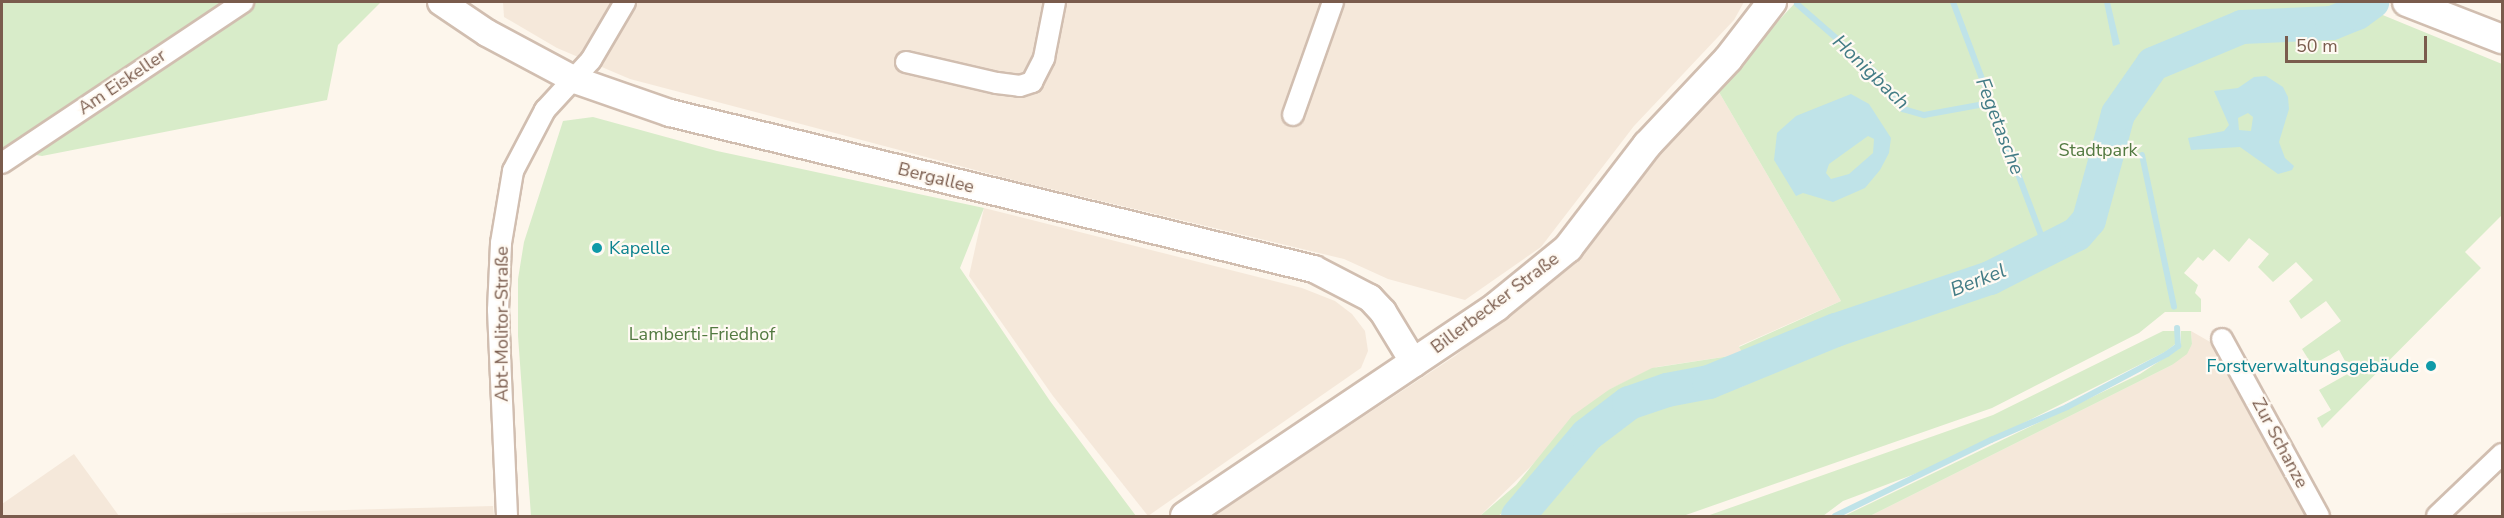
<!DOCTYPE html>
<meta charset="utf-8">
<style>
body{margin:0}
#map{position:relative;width:2504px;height:518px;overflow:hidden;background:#fdf6ec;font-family:"Nunito Sans",sans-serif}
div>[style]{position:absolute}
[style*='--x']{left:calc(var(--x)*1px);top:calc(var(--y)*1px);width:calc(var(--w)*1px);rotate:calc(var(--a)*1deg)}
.residential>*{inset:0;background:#f5e8da}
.green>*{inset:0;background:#d8ecc9}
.water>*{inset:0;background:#bfe3e8}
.stream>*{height:6px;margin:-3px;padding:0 3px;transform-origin:3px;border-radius:3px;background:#bfe3e8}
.river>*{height:34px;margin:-17px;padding:0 17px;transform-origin:17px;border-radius:17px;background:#bfe3e8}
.roads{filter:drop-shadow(2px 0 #d1beb0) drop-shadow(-2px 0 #d1beb0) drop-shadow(0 2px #d1beb0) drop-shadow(0 -2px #d1beb0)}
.minor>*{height:20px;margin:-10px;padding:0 10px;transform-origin:10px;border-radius:10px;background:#fff}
.tertiary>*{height:26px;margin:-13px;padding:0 13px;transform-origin:13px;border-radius:13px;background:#fff}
.secondary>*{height:28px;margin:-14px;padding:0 14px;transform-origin:14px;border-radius:14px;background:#fff}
.dots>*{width:16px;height:16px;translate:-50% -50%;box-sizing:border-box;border:3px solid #fffaf3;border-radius:50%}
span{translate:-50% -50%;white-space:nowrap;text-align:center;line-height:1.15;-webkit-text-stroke:4.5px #fffaf3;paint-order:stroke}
.street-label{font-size:18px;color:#7a5c4d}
.park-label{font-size:18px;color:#537a41}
.culture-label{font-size:18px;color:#0d838f}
.left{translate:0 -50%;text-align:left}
.right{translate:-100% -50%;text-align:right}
.water-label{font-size:20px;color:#437c86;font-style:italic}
.frame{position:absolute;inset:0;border:3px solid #7a5c4d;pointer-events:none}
.scale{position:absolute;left:2285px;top:36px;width:142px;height:27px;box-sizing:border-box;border:3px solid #7a5c4d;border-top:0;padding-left:8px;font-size:18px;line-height:21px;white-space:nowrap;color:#7a5c4d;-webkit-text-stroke:4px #fffaf3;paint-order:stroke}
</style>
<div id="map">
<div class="residential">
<div style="clip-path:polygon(503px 2px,1744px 2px,1734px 20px,1634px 126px,1541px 247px,1465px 300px,1388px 279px,1344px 259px,1013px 180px,630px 79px,557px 48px,504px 17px)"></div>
<div style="clip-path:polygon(1716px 87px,1841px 301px,1739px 346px,1743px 354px,1657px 367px,1610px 389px,1480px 516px,1213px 516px,1455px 356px,1553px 278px)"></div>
<div style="clip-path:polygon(984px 208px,1302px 288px,1335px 301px,1352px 314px,1365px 331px,1368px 351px,1361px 368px,1148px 516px,1053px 396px,969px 276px)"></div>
<div style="clip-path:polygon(2191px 331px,2212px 343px,2303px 503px,2306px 516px,1870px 516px,2172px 365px,2192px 344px)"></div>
<div style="clip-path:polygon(74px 454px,119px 516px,493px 506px,494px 516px,2px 516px,2px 504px)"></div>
</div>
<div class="green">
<div style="clip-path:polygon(2px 2px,381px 2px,338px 45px,327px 100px,42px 156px,2px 149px)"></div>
<div style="clip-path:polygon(1796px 2px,2351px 2px,2502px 64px,2502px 215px,2465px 252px,2481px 268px,2322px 428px,2317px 418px,2331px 410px,2319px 390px,2351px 372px,2339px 350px,2312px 365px,2302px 349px,2341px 321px,2326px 301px,2301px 319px,2289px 301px,2313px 280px,2296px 262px,2273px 282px,2258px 267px,2269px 254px,2249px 238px,2229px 262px,2214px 249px,2203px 261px,2198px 257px,2184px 273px,2198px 285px,2195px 293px,2201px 299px,2201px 312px,2165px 312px,2139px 333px,1992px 408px,1683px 516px,1537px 516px,1594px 444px,1625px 417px,1661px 401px,1699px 398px,1741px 387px,1809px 353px,2013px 278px,1998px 259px,1787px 336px,1733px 361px,1654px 377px,1611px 400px,1577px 427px,1505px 511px,1498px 516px,1480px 516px,1516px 485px,1572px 416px,1610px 389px,1652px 368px,1743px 354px,1739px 347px,1841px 301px,1716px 87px)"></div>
<div style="clip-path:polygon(593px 117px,717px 151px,984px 208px,960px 268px,1050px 401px,1136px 516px,531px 516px,518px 336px,518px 279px,524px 242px,563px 121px)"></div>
<div style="clip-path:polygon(2163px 331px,2176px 331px,2178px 342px,2165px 352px,1944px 463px,1843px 501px,1823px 516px,1707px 516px,1993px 415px)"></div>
<div style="clip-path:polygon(2181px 331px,2191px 331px,2192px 344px,2187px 354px,2172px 365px,1870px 516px,1844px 516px,2140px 374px,2181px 347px)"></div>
</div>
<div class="water">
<div style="clip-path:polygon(2104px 2px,2110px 2px,2120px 44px,2113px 46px)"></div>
<div style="clip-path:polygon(evenodd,2266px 76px,2283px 87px,2288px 97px,2289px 109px,2279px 142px,2285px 158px,2294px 166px,2292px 170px,2278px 174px,2240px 147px,2191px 150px,2188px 138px,2224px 131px,2229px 125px,2214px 91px,2238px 88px,2254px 77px,2266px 76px,2248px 113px,2253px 117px,2251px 131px,2239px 130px,2238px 118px,2248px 113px)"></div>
<div style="clip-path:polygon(evenodd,1851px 94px,1869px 104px,1891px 138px,1889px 153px,1880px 170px,1865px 188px,1833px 202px,1803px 193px,1796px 196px,1774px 160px,1777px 133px,1796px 116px,1851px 94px,1868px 136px,1874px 139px,1873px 153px,1849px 174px,1831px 179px,1826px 173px,1829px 164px,1868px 136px)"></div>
</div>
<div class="stream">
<div style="--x:1953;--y:2;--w:266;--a:69.3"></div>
<div style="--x:1797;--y:4;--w:102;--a:41"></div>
<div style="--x:1874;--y:71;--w:48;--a:52.7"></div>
<div style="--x:1903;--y:109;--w:22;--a:16"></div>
<div style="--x:1924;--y:115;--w:67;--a:-10.3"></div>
<div style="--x:2142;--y:155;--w:155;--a:78.1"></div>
<div style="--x:1835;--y:516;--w:174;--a:-26"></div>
<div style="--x:1991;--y:440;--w:83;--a:-23.5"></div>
<div style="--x:2067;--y:407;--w:113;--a:-27.9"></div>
<div style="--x:2167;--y:354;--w:14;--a:-36"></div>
<div style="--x:2178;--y:346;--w:18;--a:-93"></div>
</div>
<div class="river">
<div style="--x:1518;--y:516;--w:106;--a:-49.6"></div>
<div style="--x:1587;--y:435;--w:53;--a:-37.3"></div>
<div style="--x:1629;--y:403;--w:40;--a:-18.9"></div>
<div style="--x:1667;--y:390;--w:43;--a:-10.8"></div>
<div style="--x:1709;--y:382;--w:137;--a:-22.3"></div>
<div style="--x:1836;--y:330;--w:163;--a:-18.7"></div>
<div style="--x:1990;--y:278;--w:97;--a:-26.8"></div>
<div style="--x:2077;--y:234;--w:18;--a:-49"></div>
<div style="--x:2089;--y:220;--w:110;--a:-74.7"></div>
<div style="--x:2118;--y:114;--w:61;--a:-55"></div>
<div style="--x:2153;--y:64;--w:96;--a:-22.6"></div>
<div style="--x:2242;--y:27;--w:90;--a:-2.5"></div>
<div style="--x:2332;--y:23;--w:27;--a:-22"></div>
<div style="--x:2357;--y:13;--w:19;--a:-36"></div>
</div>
<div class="roads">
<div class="minor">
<div style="--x:906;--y:62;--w:93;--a:13"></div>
<div style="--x:997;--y:83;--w:23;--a:7"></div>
<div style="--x:1020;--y:86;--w:13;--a:-18"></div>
<div style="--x:1032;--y:82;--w:27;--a:-63"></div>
<div style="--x:1044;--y:58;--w:57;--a:-78.9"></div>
<div style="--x:1293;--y:115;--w:120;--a:-70.5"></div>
<div style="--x:2;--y:163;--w:290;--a:-33.7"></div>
<div style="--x:2222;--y:339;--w:202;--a:61.3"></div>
<div style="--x:507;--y:516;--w:206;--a:-92.5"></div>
<div style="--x:498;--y:310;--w:67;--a:-87.4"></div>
<div style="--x:501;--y:243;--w:73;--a:-80.5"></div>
<div style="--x:513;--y:171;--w:69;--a:-62.3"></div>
<div style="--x:545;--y:110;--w:68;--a:-47.4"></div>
<div style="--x:591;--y:60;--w:67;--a:-59.6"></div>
<div style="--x:2437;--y:516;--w:90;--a:-43.6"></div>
</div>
<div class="tertiary">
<div style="--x:441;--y:2;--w:55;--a:34"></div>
<div style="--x:487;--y:33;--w:100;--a:28.1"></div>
<div style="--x:575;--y:80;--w:101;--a:19.2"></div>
<div style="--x:670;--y:113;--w:663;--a:13.62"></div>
<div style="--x:1314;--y:269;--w:63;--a:27.4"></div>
<div style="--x:1370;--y:298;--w:19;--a:47"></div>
<div style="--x:1383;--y:312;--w:60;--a:58.7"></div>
</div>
<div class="secondary">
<div style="--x:2407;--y:2;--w:102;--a:21.3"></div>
<div style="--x:1185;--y:516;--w:376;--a:-33.9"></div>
<div style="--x:1497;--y:306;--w:92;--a:-39.2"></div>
<div style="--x:1568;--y:248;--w:130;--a:-52.5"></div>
<div style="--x:1647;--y:145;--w:118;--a:-46.7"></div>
<div style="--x:1728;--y:59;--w:72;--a:-52.3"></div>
</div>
</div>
<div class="dots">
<div style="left:597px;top:248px;background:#0f9aa8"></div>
<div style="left:2431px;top:366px;background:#0f9aa8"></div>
</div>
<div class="street-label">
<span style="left:122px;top:82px;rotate:-34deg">Am Eiskeller</span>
<span style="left:936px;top:178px;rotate:14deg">Bergallee</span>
<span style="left:1495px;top:303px;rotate:-37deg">Billerbecker Straße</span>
<span style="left:502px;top:324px;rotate:-90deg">Abt-Molitor-Straße</span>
<span style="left:2280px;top:443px;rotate:62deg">Zur Schanze</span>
</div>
<div class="park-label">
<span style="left:2098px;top:150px">Stadtpark</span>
<span style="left:702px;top:334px">Lamberti-Friedhof</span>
</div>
<div class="culture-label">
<span class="left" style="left:609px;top:248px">Kapelle</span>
<span class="right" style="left:2419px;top:366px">Forstverwaltungsgebäude</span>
</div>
<div class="water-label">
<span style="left:1871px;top:72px;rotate:44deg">Honigbach</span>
<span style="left:2000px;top:126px;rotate:69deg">Fegetasche</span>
<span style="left:1978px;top:280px;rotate:-21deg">Berkel</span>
</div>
<div class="frame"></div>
<div class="scale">50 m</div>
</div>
